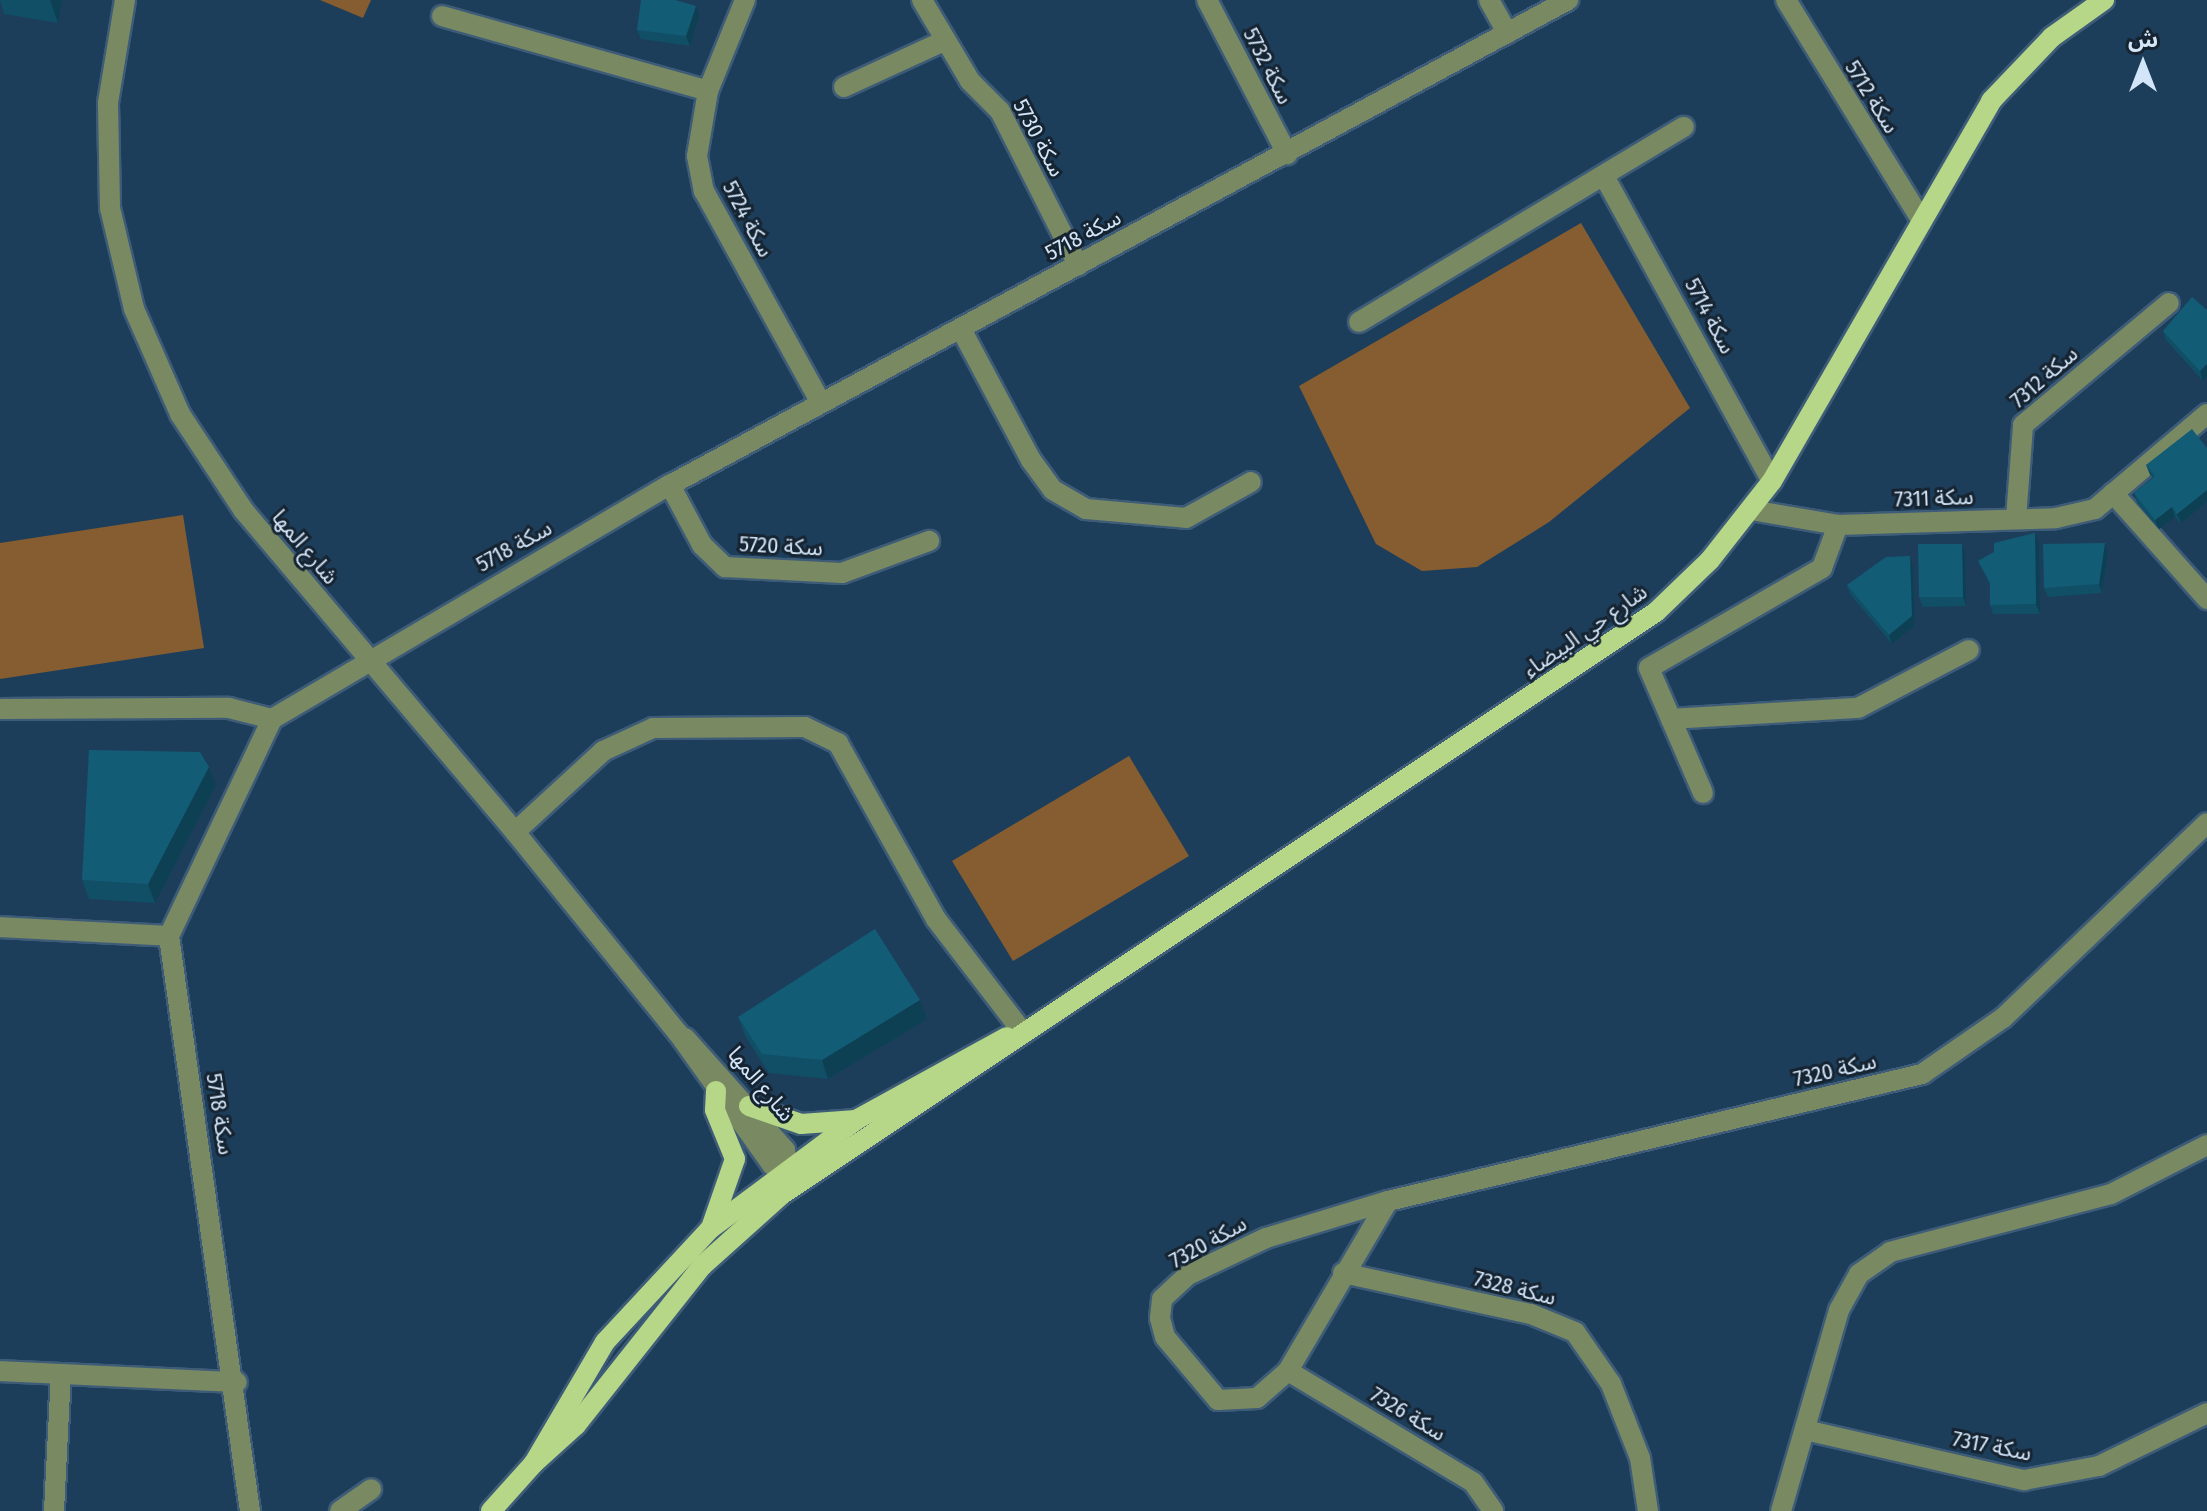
<!DOCTYPE html>
<meta charset="utf-8">
<style>
body{margin:0}
#map{position:relative;width:2207px;height:1511px;overflow:hidden;background:#1d3e5b;font-family:"Fira Sans Condensed","Noto Sans Arabic",sans-serif}
div>[style]{position:absolute}
[style*='--x']{left:calc(var(--x)*1px);top:calc(var(--y)*1px);width:calc(var(--w)*1px);rotate:calc(var(--a)*1deg)}
.green>*{inset:0;background:#865d30}
.roads{filter:drop-shadow(2px 0 #3e5c77) drop-shadow(-2px 0 #3e5c77) drop-shadow(0 2px #3e5c77) drop-shadow(0 -2px #3e5c77)}
.minor>*{height:20px;margin:-10px;padding:0 10px;transform-origin:10px;border-radius:10px;background:#798a63}
.major>*{height:20px;margin:-10px;padding:0 10px;transform-origin:10px;border-radius:10px;background:#b5d787}
.wall>*{inset:0;background:#104f65}
.shaded-wall>*{inset:0;background:#0d4053}
.building>*{inset:0;background:#135c76}
span{translate:-50% -50%;white-space:nowrap;text-align:center;line-height:1.15;-webkit-text-stroke:6px #162431;paint-order:stroke}
.street-label{font-size:22px;color:#d3e5f8}
.north{position:absolute;left:2103px;top:24px;width:80px;height:80px;-webkit-text-stroke:6px #162431;paint-order:stroke;rotate:0deg;font-size:22px;font-weight:700;line-height:32px;text-align:center;color:#d3e5f8}
.north::after{content:'';display:block;margin:auto;width:28px;height:36px;background:#d3e5f8;clip-path:polygon(50% 0,100% 100%,50% 72%,0 100%)}
</style>
<div id="map">
<div class="green">
<div style="clip-path:polygon(320px 0,371px 0,363px 18px)"></div>
<div style="clip-path:polygon(1581px 223px,1690px 408px,1549px 522px,1477px 567px,1422px 571px,1376px 544px,1299px 386px)"></div>
<div style="clip-path:polygon(183px 515px,204px 648px,0 679px,0 543px)"></div>
<div style="clip-path:polygon(1129px 756px,1189px 856px,1013px 961px,952px 861px)"></div>
</div>
<div class="roads">
<div class="minor">
<div style="--x:125;--y:0;--w:104;--a:99.4"></div>
<div style="--x:108;--y:103;--w:105;--a:88.9"></div>
<div style="--x:110;--y:208;--w:104;--a:76.6"></div>
<div style="--x:134;--y:309;--w:115;--a:66.3"></div>
<div style="--x:180;--y:414;--w:116;--a:56.6"></div>
<div style="--x:244;--y:511;--w:420;--a:49.8"></div>
<div style="--x:515;--y:832;--w:259;--a:51"></div>
<div style="--x:678;--y:1033;--w:162;--a:54.5"></div>
<div style="--x:772;--y:1165;--w:30;--a:24"></div>
<div style="--x:745;--y:0;--w:98;--a:112.1"></div>
<div style="--x:708;--y:91;--w:66;--a:99.6"></div>
<div style="--x:697;--y:156;--w:36;--a:79"></div>
<div style="--x:704;--y:191;--w:242;--a:61.1"></div>
<div style="--x:922;--y:0;--w:94;--a:59.3"></div>
<div style="--x:970;--y:81;--w:42;--a:45"></div>
<div style="--x:1000;--y:111;--w:173;--a:63.1"></div>
<div style="--x:1207;--y:0;--w:174;--a:62.5"></div>
<div style="--x:1489;--y:0;--w:38;--a:61"></div>
<div style="--x:1786;--y:0;--w:256;--a:58.4"></div>
<div style="--x:442;--y:16;--w:276;--a:15.7"></div>
<div style="--x:844;--y:87;--w:112;--a:-24.7"></div>
<div style="--x:1604;--y:176;--w:348;--a:61.2"></div>
<div style="--x:1359;--y:322;--w:379;--a:-31"></div>
<div style="--x:961;--y:329;--w:149;--a:61.9"></div>
<div style="--x:1031;--y:460;--w:37;--a:54"></div>
<div style="--x:1053;--y:490;--w:38;--a:30"></div>
<div style="--x:1086;--y:509;--w:100;--a:5.1"></div>
<div style="--x:1186;--y:518;--w:74;--a:-29"></div>
<div style="--x:670;--y:485;--w:68;--a:61.9"></div>
<div style="--x:702;--y:545;--w:32;--a:44"></div>
<div style="--x:725;--y:567;--w:117;--a:2.9"></div>
<div style="--x:842;--y:573;--w:93;--a:-20.2"></div>
<div style="--x:2113;--y:493;--w:142;--a:48.4"></div>
<div style="--x:1751;--y:510;--w:88;--a:9.8"></div>
<div style="--x:1838;--y:525;--w:218;--a:-1.8"></div>
<div style="--x:2056;--y:518;--w:40;--a:-13"></div>
<div style="--x:2095;--y:509;--w:147;--a:-40.3"></div>
<div style="--x:2016;--y:519;--w:94;--a:-85.7"></div>
<div style="--x:2023;--y:425;--w:190;--a:-39.9"></div>
<div style="--x:0;--y:709;--w:229;--a:-0.3"></div>
<div style="--x:229;--y:708;--w:44;--a:14.3"></div>
<div style="--x:1671;--y:719;--w:187;--a:-3.4"></div>
<div style="--x:1858;--y:708;--w:125;--a:-27.6"></div>
<div style="--x:1703;--y:793;--w:136;--a:-113.4"></div>
<div style="--x:1649;--y:668;--w:200;--a:-30"></div>
<div style="--x:1822;--y:568;--w:46;--a:-69.6"></div>
<div style="--x:515;--y:832;--w:120;--a:-42.6"></div>
<div style="--x:603;--y:751;--w:55;--a:-24.7"></div>
<div style="--x:653;--y:728;--w:152;--a:-0.4"></div>
<div style="--x:805;--y:727;--w:37;--a:26"></div>
<div style="--x:838;--y:743;--w:201;--a:60.9"></div>
<div style="--x:936;--y:919;--w:141;--a:52.5"></div>
<div style="--x:0;--y:927;--w:169;--a:3"></div>
<div style="--x:685;--y:1038;--w:150;--a:48.2"></div>
<div style="--x:785;--y:1150;--w:31;--a:83"></div>
<div style="--x:1388;--y:1201;--w:197;--a:120.5"></div>
<div style="--x:1288;--y:1371;--w:41;--a:138.9"></div>
<div style="--x:1257;--y:1398;--w:39;--a:177"></div>
<div style="--x:1218;--y:1400;--w:82;--a:-130.1"></div>
<div style="--x:1165;--y:1337;--w:20;--a:-105"></div>
<div style="--x:1160;--y:1318;--w:19;--a:-84"></div>
<div style="--x:1162;--y:1299;--w:35;--a:-43"></div>
<div style="--x:1188;--y:1275;--w:86;--a:-25.4"></div>
<div style="--x:1266;--y:1238;--w:127;--a:-16.9"></div>
<div style="--x:1388;--y:1201;--w:549;--a:-13.38"></div>
<div style="--x:1922;--y:1074;--w:98;--a:-34.7"></div>
<div style="--x:2003;--y:1018;--w:282;--a:-43.7"></div>
<div style="--x:1343;--y:1273;--w:192;--a:12.3"></div>
<div style="--x:1531;--y:1314;--w:48;--a:22.2"></div>
<div style="--x:1575;--y:1332;--w:63;--a:55.3"></div>
<div style="--x:1611;--y:1384;--w:79;--a:68.6"></div>
<div style="--x:1640;--y:1458;--w:54;--a:81.4"></div>
<div style="--x:0;--y:1371;--w:237;--a:2.7"></div>
<div style="--x:1288;--y:1371;--w:216;--a:31"></div>
<div style="--x:1473;--y:1482;--w:35;--a:55"></div>
<div style="--x:1805;--y:1430;--w:225;--a:12.9"></div>
<div style="--x:2024;--y:1480;--w:76;--a:-10.6"></div>
<div style="--x:2099;--y:1466;--w:120;--a:-26.1"></div>
<div style="--x:54;--y:1511;--w:137;--a:-87.1"></div>
<div style="--x:250;--y:1511;--w:581;--a:-98.02"></div>
<div style="--x:169;--y:936;--w:240;--a:-64.6"></div>
<div style="--x:272;--y:719;--w:462;--a:-30.5"></div>
<div style="--x:670;--y:485;--w:1021;--a:-28.37"></div>
<div style="--x:340;--y:1511;--w:38;--a:-35"></div>
<div style="--x:1781;--y:1511;--w:209;--a:-73.9"></div>
<div style="--x:1839;--y:1310;--w:41;--a:-60.9"></div>
<div style="--x:1859;--y:1274;--w:38;--a:-35"></div>
<div style="--x:1890;--y:1252;--w:228;--a:-14.7"></div>
<div style="--x:2111;--y:1194;--w:108;--a:-27"></div>
</div>
<div class="major">
<div style="--x:749;--y:1106;--w:55;--a:19.1"></div>
<div style="--x:801;--y:1124;--w:55;--a:-4.2"></div>
<div style="--x:712;--y:1225;--w:70;--a:-70.8"></div>
<div style="--x:735;--y:1159;--w:53;--a:-112.2"></div>
<div style="--x:715;--y:1110;--w:19;--a:-87"></div>
<div style="--x:534;--y:1463;--w:57;--a:-42.1"></div>
<div style="--x:576;--y:1425;--w:203;--a:-51.6"></div>
<div style="--x:702;--y:1266;--w:106;--a:-41.9"></div>
<div style="--x:781;--y:1195;--w:1051;--a:-33.67"></div>
<div style="--x:1656;--y:612;--w:75;--a:-43.9"></div>
<div style="--x:1710;--y:560;--w:100;--a:-51.9"></div>
<div style="--x:1772;--y:481;--w:439;--a:-60"></div>
<div style="--x:1991;--y:101;--w:88;--a:-46.4"></div>
<div style="--x:2052;--y:37;--w:64;--a:-35.4"></div>
<div style="--x:491;--y:1511;--w:64;--a:-48.1"></div>
<div style="--x:534;--y:1463;--w:140;--a:-59.6"></div>
<div style="--x:605;--y:1342;--w:154;--a:-47.1"></div>
<div style="--x:710;--y:1229;--w:182;--a:-36.7"></div>
<div style="--x:856;--y:1120;--w:172;--a:-28.8"></div>
</div>
</div>
<div class="wall">
<div style="clip-path:polygon(0 0,62px 0,58px 23px,4px 14px)"></div>
<div style="clip-path:polygon(699px 16px,690px 46px,641px 39px,637px 30px)"></div>
<div style="clip-path:polygon(2192px 297px,2203px 381px,2166px 340px,2163px 331px)"></div>
<div style="clip-path:polygon(2207px 448px,2207px 502px,2181px 523px,2175px 517px,2159px 529px,2137px 503px,2134px 493px,2153px 478px,2150px 475px,2146px 465px)"></div>
<div style="clip-path:polygon(2039px 542px,2040px 614px,1993px 614px,1990px 605px,1990px 585px,1978px 561px,1994px 552px)"></div>
<div style="clip-path:polygon(2108px 552px,2102px 593px,2048px 597px,2044px 588px)"></div>
<div style="clip-path:polygon(1965px 553px,1966px 606px,1923px 607px,1919px 597px)"></div>
<div style="clip-path:polygon(1913px 566px,1915px 625px,1892px 644px,1850px 594px,1847px 585px)"></div>
<div style="clip-path:polygon(216px 785px,155px 903px,89px 899px,82px 880px)"></div>
<div style="clip-path:polygon(738px 1017px,927px 1019px,828px 1079px,769px 1073px,745px 1036px)"></div>
</div>
<div class="shaded-wall">
<div style="clip-path:polygon(50px 0,62px 0,58px 23px)"></div>
<div style="clip-path:polygon(696px 6px,699px 16px,690px 46px,686px 36px)"></div>
<div style="clip-path:polygon(2207px 364px,2207px 377px,2203px 381px,2200px 371px)"></div>
<div style="clip-path:polygon(2207px 490px,2207px 502px,2181px 523px,2177px 514px)"></div>
<div style="clip-path:polygon(2172px 507px,2175px 517px,2159px 529px,2155px 520px)"></div>
<div style="clip-path:polygon(2035px 533px,2039px 542px,2040px 614px,2036px 604px)"></div>
<div style="clip-path:polygon(2105px 543px,2108px 552px,2102px 593px,2099px 584px)"></div>
<div style="clip-path:polygon(1962px 544px,1965px 553px,1966px 606px,1963px 597px)"></div>
<div style="clip-path:polygon(1910px 556px,1913px 566px,1915px 625px,1892px 644px,1889px 635px)"></div>
<div style="clip-path:polygon(209px 767px,216px 785px,155px 903px,148px 884px)"></div>
<div style="clip-path:polygon(920px 1000px,927px 1019px,828px 1079px,822px 1060px)"></div>
</div>
<div class="building">
<div style="clip-path:polygon(641px 0,675px 0,696px 6px,686px 36px,637px 30px)"></div>
<div style="clip-path:polygon(2192px 297px,2207px 310px,2207px 364px,2200px 371px,2163px 331px)"></div>
<div style="clip-path:polygon(2192px 429px,2207px 448px,2207px 490px,2177px 514px,2172px 507px,2155px 520px,2134px 493px,2155px 476px,2146px 465px)"></div>
<div style="clip-path:polygon(2035px 533px,2036px 604px,1990px 605px,1990px 582px,1978px 561px,1994px 552px,1994px 543px)"></div>
<div style="clip-path:polygon(2105px 543px,2099px 584px,2044px 588px,2043px 544px)"></div>
<div style="clip-path:polygon(1918px 544px,1962px 544px,1963px 597px,1919px 597px)"></div>
<div style="clip-path:polygon(1910px 556px,1912px 616px,1889px 635px,1847px 585px,1886px 557px)"></div>
<div style="clip-path:polygon(89px 750px,200px 752px,209px 767px,148px 884px,82px 880px)"></div>
<div style="clip-path:polygon(875px 929px,920px 1000px,822px 1060px,762px 1054px,738px 1017px)"></div>
</div>
<div class="street-label">
<span style="left:1268px;top:66px;rotate:63deg">سكة 5732</span>
<span style="left:1872px;top:97px;rotate:58deg">سكة 5712</span>
<span style="left:1039px;top:138px;rotate:62deg">سكة 5730</span>
<span style="left:748px;top:219px;rotate:62deg">سكة 5724</span>
<span style="left:1083px;top:235px;rotate:-28deg">سكة 5718</span>
<span style="left:1710px;top:316px;rotate:62deg">سكة 5714</span>
<span style="left:2044px;top:377px;rotate:-41deg">سكة 7312</span>
<span style="left:1934px;top:498px;rotate:-2deg">سكة 7311</span>
<span style="left:514px;top:546px;rotate:-29deg">سكة 5718</span>
<span style="left:781px;top:546px;rotate:3deg">سكة 5720</span>
<span style="left:305px;top:547px;rotate:50deg">شارع المها</span>
<span style="left:1585px;top:631px;rotate:-35deg">شارع حي البيضاء</span>
<span style="left:1835px;top:1070px;rotate:-13deg">سكة 7320</span>
<span style="left:761px;top:1084px;rotate:50deg">شارع المها</span>
<span style="left:220px;top:1114px;rotate:81deg">سكة 5718</span>
<span style="left:1208px;top:1242px;rotate:-29deg">سكة 7320</span>
<span style="left:1515px;top:1288px;rotate:14deg">سكة 7328</span>
<span style="left:1408px;top:1414px;rotate:31deg">سكة 7326</span>
<span style="left:1992px;top:1446px;rotate:11deg">سكة 7317</span>
</div>
<div class="north">ش</div>
</div>
